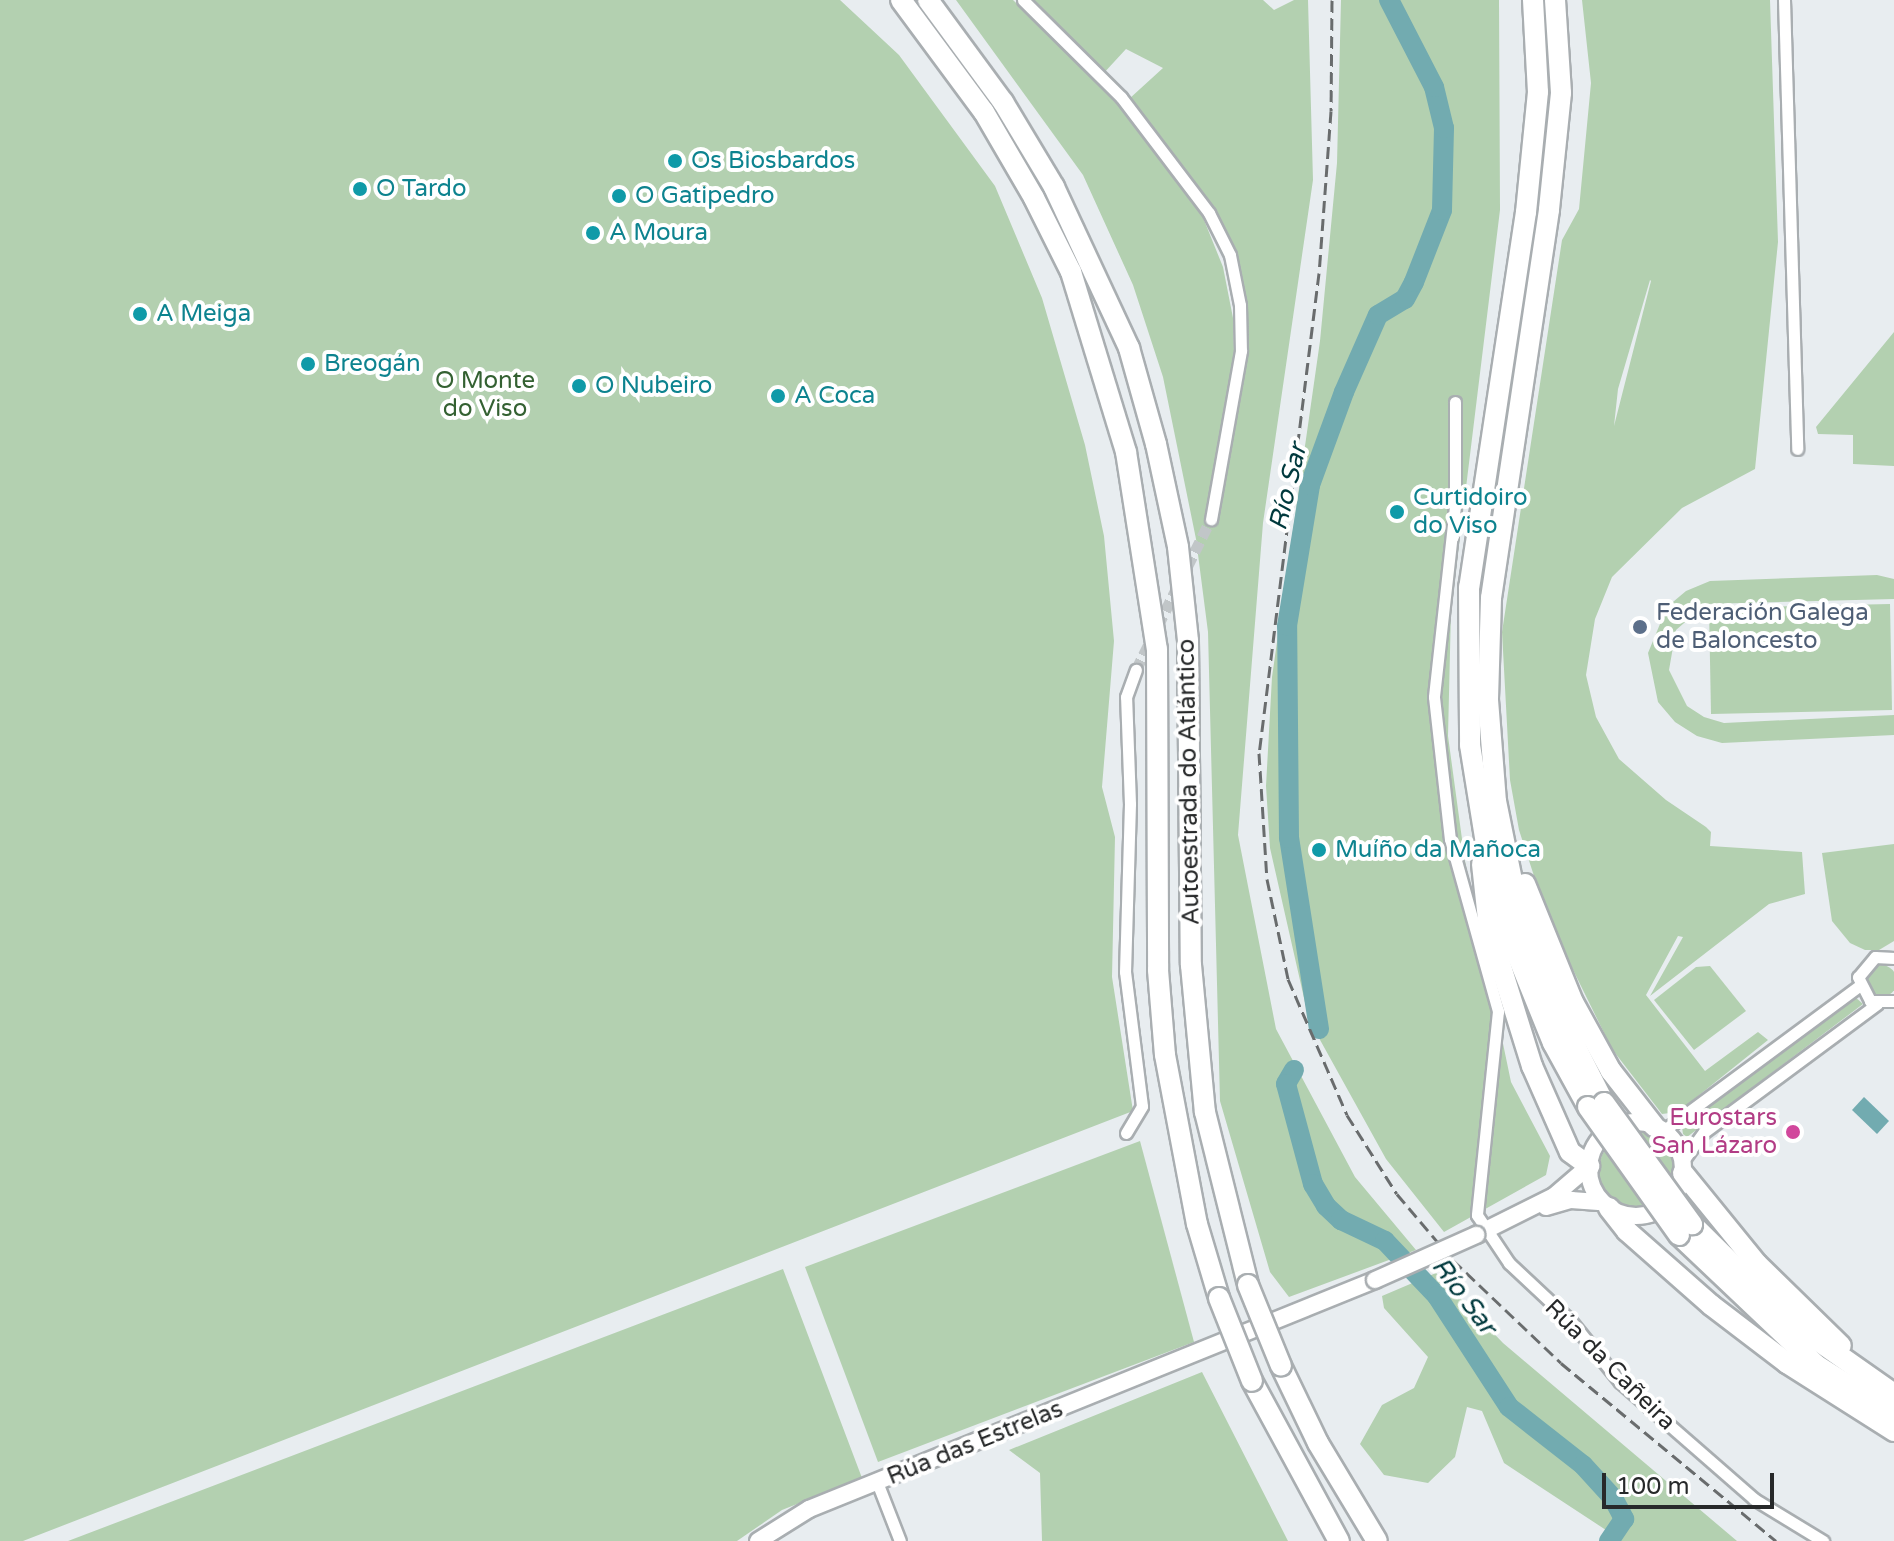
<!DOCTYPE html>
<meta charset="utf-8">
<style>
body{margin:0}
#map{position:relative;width:1894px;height:1541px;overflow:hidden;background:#e8edf0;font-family:"Varela Round",sans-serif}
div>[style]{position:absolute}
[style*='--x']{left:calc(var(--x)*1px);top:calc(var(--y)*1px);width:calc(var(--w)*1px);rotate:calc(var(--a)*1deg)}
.green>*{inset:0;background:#b3d0b0}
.round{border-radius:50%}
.water>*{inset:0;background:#72abb0}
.river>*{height:20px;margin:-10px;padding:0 10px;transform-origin:10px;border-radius:10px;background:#72abb0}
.street-tunnel>*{height:11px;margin-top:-5.5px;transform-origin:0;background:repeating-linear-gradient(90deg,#c1c6c8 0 11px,transparent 0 16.5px)}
.roads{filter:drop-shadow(2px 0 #a9aeb1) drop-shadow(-2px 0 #a9aeb1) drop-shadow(0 2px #a9aeb1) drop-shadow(0 -2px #a9aeb1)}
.street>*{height:11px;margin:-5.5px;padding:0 5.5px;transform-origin:5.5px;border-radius:5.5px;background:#fff}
.secondary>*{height:16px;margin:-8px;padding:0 8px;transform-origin:8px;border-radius:8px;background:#fff}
.secondary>.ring{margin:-8px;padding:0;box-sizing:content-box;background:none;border:16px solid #fff;border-radius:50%}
.highway>*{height:20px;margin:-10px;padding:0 10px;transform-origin:10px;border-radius:10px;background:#fff}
.rail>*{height:3px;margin-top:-1.5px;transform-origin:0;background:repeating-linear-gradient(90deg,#696c6d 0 12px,transparent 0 18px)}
.bridges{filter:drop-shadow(2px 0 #a9aeb1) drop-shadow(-2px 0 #a9aeb1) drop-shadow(0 2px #a9aeb1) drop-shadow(0 -2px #a9aeb1)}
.secondary-bridge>*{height:16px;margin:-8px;padding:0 8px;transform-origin:8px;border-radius:8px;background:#fff}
.highway-bridge>*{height:20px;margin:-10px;padding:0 10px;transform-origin:10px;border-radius:10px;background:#fff}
.dots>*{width:22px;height:22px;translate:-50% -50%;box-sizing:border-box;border:4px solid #fff;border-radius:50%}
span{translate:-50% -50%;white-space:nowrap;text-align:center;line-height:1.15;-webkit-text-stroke:8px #fff;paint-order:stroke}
.culture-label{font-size:24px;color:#0d838f}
.left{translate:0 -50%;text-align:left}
.park-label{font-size:24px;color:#346132}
.service-label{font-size:24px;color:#4e5e75}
.street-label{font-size:24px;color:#27292a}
.hotel-label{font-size:24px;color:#b23c85}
.right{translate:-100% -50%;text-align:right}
.water-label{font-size:26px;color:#00393d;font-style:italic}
.scale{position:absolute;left:1602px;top:1473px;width:172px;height:36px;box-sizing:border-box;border:4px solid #27292a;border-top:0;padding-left:10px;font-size:24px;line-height:28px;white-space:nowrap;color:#27292a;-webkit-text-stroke:6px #fff;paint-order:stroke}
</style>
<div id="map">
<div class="green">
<div style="clip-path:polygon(0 0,840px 0,899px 55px,995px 186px,1042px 298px,1085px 445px,1104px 536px,1114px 641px,1102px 787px,1115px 837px,1112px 977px,1133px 1111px,23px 1541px,0 1541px)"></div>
<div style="clip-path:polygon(956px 0,1013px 0,1115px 98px,1202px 215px,1223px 267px,1233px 318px,1234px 351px,1215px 473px,1229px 454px,1247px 349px,1245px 301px,1234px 251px,1211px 205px,1129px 99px,1163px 68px,1126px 49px,1102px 75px,1028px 0,1263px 0,1274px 10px,1294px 0,1308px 0,1313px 180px,1263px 523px,1238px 835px,1276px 1029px,1355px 1177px,1416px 1250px,1289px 1297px,1270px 1272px,1220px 1101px,1208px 632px,1196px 539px,1163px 377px,1133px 285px,1083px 175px)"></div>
<div style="clip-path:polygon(1341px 0,1499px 0,1500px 210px,1451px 610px,1448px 736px,1465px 861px,1511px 1082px,1550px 1156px,1546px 1175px,1444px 1232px,1386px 1159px,1309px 1020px,1270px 848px,1266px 786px,1272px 677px,1320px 341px,1337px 163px)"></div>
<div style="clip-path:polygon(evenodd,1582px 0,1770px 0,1778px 242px,1755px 469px,1682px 508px,1612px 577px,1595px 619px,1586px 675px,1596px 717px,1619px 759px,1666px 800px,1706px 827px,1711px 832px,1710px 846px,1802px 852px,1805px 894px,1769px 904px,1650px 996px,1683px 937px,1678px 936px,1646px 995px,1705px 1071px,1758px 1032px,1768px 1040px,1678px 1112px,1662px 1114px,1612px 1049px,1548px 919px,1519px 830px,1510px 780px,1502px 632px,1562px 240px,1579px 209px,1591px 83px,1582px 0,1650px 280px,1651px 281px,1614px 426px,1618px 389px,1650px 280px)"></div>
<div style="clip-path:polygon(1894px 332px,1894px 466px,1853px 464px,1853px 435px,1818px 434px,1816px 427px)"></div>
<div style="clip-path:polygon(1877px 575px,1894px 579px,1894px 599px,1706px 604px,1676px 630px,1669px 670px,1687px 706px,1704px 717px,1724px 723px,1894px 715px,1894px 735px,1722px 743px,1697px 736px,1675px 722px,1658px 702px,1648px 653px,1667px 607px,1686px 591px,1710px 581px)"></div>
<div style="clip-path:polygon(1890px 604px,1892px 710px,1711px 714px,1709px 608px)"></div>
<div style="clip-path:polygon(1894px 844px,1894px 941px,1879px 950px,1865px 950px,1850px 943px,1832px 921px,1822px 853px)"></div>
<div class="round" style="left:1865px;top:965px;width:32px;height:32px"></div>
<div style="clip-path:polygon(1710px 966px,1746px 1011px,1694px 1050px,1654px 1000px,1696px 967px)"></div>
<div style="clip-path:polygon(1854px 996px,1863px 1004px,1687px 1137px,1683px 1134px,1682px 1127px)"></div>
<div class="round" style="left:1599px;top:1132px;width:76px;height:76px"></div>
<div style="clip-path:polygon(1140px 1141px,1194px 1342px,878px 1462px,805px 1267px)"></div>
<div style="clip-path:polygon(783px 1269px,862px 1478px,782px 1510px,737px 1541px,68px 1541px)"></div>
<div style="clip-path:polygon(1436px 1273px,1503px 1343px,1737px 1541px,1599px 1541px,1612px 1534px,1504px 1463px,1482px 1411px,1467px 1407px,1455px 1457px,1428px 1483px,1384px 1475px,1360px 1444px,1382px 1405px,1414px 1388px,1428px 1357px,1384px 1308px,1382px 1296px)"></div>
<div style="clip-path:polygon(1202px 1372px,1288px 1541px,1042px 1541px,1040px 1473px,1009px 1450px)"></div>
</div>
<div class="water">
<div style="clip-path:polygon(1864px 1097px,1889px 1121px,1877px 1134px,1852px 1110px)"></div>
</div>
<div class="river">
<div style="--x:1319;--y:1029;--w:193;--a:-98.9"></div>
<div style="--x:1289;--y:838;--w:212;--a:-90.5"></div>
<div style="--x:1287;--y:626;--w:143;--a:-80.7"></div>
<div style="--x:1310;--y:485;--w:99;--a:-69.9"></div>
<div style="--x:1344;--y:392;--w:84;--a:-66.2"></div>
<div style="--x:1378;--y:315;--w:31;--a:-31"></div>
<div style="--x:1405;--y:299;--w:19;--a:-62"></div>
<div style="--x:1414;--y:282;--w:77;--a:-68.7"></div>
<div style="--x:1442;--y:210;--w:82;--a:-88.6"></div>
<div style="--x:1444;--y:128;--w:42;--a:-103.7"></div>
<div style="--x:1434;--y:87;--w:98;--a:-117.3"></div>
<div style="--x:1294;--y:1070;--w:16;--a:120"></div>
<div style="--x:1286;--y:1084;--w:104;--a:74.9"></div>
<div style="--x:1313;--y:1184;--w:26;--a:59"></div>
<div style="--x:1326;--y:1206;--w:21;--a:43"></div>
<div style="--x:1341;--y:1220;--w:49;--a:25.5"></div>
<div style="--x:1385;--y:1241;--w:76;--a:46.6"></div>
<div style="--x:1437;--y:1296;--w:132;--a:57"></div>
<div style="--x:1509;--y:1407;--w:94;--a:38.1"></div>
<div style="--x:1583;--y:1465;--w:45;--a:47.7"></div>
<div style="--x:1613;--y:1498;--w:24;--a:62"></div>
<div style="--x:1624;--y:1519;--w:27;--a:124"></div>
</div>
<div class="street-tunnel">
<div style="--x:1136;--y:670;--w:169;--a:-63.6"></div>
</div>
<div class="roads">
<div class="street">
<div style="--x:1023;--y:0;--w:138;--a:44.7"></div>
<div style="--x:1121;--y:97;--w:146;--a:52.8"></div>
<div style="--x:1209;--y:213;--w:47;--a:63.4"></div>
<div style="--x:1230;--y:255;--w:51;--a:78.7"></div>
<div style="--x:1240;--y:305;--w:46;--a:88.8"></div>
<div style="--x:1241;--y:351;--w:171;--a:100.1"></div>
<div style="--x:1784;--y:0;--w:449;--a:88.3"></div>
<div style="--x:1455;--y:402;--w:104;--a:90"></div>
<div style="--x:1455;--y:506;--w:192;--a:96.3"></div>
<div style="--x:1434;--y:697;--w:143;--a:83.6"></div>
<div style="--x:1450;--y:839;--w:179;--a:74.4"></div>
<div style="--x:1498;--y:1011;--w:205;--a:95.9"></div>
<div style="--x:1477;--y:1215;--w:58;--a:56.3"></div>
<div style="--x:1509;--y:1263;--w:83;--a:43.1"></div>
<div style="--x:1570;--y:1320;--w:80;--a:51.1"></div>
<div style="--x:1620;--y:1382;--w:178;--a:41.1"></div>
<div style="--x:1754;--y:1499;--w:81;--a:31.3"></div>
<div style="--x:1894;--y:958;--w:19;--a:-177"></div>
<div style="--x:1875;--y:957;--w:26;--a:130"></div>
<div style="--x:1858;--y:977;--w:27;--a:63"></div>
<div style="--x:1870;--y:1001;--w:24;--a:0"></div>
<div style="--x:1663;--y:1131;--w:244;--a:-36.5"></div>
<div style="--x:1126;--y:1133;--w:31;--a:-59"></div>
<div style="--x:1142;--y:1106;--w:135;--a:-97.2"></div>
<div style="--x:1125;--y:972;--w:168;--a:-88.3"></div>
<div style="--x:1130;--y:804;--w:107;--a:-92.1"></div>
<div style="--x:1126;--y:697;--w:29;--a:-70"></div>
<div style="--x:1682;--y:1162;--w:37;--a:-54"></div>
<div style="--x:1704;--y:1132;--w:215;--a:-36.5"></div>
<div style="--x:877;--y:1482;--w:63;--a:68.7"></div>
</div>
<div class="secondary">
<div class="ring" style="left:1589px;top:1122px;width:78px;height:78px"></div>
<div style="--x:1546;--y:1207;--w:26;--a:-16"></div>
<div style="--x:1571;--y:1200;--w:31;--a:4"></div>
<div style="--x:1476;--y:1235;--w:87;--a:-26.6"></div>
<div style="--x:1554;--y:1196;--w:46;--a:-40.6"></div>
<div style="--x:758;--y:1541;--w:60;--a:-32.1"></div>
<div style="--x:809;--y:1509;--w:611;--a:-22.03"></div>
</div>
<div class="highway">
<div style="--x:901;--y:0;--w:139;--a:53.5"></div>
<div style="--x:984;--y:112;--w:99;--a:59.8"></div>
<div style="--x:1034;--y:198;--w:83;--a:63.4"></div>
<div style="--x:1071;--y:272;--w:188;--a:73"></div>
<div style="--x:1126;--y:452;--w:199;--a:81.1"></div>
<div style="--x:1157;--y:649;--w:321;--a:89.8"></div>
<div style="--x:1158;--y:970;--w:85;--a:85.3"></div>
<div style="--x:1165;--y:1055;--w:172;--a:79.3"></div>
<div style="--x:1197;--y:1224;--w:77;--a:73.4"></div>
<div style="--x:928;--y:0;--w:127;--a:53.7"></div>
<div style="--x:1003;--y:102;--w:99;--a:59"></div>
<div style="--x:1054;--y:187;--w:178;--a:65"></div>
<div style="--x:1129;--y:348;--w:100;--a:74.3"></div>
<div style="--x:1156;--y:444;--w:105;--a:77.9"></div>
<div style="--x:1178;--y:547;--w:95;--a:83.9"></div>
<div style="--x:1188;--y:641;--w:324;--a:89.5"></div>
<div style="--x:1191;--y:965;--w:148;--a:84.6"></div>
<div style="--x:1205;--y:1112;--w:178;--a:76"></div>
<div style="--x:1533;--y:0;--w:92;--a:86.9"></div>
<div style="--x:1538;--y:92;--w:121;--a:95.7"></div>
<div style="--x:1526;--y:212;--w:379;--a:98.6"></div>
<div style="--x:1469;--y:587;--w:158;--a:89.6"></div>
<div style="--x:1470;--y:745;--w:100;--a:80.8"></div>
<div style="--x:1486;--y:844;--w:96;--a:75.5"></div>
<div style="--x:1510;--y:937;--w:114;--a:67.9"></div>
<div style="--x:1553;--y:1043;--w:73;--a:61.3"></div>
<div style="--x:1555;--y:0;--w:93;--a:86.3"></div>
<div style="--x:1561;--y:93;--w:118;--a:95.9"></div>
<div style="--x:1549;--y:210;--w:392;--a:98.5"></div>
<div style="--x:1491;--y:598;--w:102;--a:91.7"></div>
<div style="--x:1488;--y:700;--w:101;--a:85.5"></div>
<div style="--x:1496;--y:801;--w:91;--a:78.6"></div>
<div style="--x:1514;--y:890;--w:110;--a:71.4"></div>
<div style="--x:1549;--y:994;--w:122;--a:63.2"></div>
<div style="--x:1482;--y:864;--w:64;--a:83.8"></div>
<div style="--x:1489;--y:928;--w:145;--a:72.7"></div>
<div style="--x:1532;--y:1066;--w:94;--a:66.2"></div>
<div style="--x:1570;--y:1152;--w:24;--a:36"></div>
<div style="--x:1525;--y:884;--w:127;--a:67.9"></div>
<div style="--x:1573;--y:1002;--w:79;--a:61.2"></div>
<div style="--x:1611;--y:1071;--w:70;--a:52"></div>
<div style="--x:1683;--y:1173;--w:117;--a:50.9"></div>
<div style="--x:1757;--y:1264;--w:117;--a:44.3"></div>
<div style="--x:1609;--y:1208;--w:29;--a:52"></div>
<div style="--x:1627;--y:1231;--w:112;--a:41.4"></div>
<div style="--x:1711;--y:1305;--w:96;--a:37.3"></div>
<div style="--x:1787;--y:1363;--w:127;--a:32.4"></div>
<div style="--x:1692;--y:1224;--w:138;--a:44.7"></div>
<div style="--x:1790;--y:1321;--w:127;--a:35.1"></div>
<div style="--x:1679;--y:1235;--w:189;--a:43.5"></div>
<div style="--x:1816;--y:1365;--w:92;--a:32.1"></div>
<div style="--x:1281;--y:1366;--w:85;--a:64.3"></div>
<div style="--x:1318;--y:1443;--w:114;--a:59"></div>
<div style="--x:1252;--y:1381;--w:182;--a:61.5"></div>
</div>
</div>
<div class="rail">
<div style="--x:1332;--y:0;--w:111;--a:90.5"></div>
<div style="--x:1331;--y:111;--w:162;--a:94.2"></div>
<div style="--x:1319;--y:273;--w:484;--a:97.1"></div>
<div style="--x:1259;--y:753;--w:126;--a:86.4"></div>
<div style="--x:1267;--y:879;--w:102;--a:78.1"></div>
<div style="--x:1288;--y:979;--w:148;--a:66.5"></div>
<div style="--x:1347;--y:1115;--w:93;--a:57.7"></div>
<div style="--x:1397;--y:1194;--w:87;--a:49.7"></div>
<div style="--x:1453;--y:1260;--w:149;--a:43.6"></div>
<div style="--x:1561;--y:1363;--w:279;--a:39.6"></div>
</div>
<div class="bridges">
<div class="secondary-bridge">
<div style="--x:1375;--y:1280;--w:111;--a:-24"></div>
</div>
<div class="highway-bridge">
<div style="--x:1604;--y:1103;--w:150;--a:54"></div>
<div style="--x:1588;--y:1107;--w:157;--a:54.6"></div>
<div style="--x:1248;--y:1285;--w:87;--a:67.8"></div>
<div style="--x:1219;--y:1298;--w:89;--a:68.3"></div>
</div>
</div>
<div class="dots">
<div style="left:675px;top:161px;background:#0f9aa8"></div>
<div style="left:360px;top:189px;background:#0f9aa8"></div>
<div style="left:619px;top:196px;background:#0f9aa8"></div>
<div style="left:593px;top:233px;background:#0f9aa8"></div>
<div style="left:140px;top:314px;background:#0f9aa8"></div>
<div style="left:308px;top:364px;background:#0f9aa8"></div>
<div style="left:579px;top:386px;background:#0f9aa8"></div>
<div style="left:778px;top:396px;background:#0f9aa8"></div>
<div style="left:1397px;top:512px;background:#0f9aa8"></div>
<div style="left:1640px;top:627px;background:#5c6f8a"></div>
<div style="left:1319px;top:850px;background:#0f9aa8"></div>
<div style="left:1793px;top:1132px;background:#d1479c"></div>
</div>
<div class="culture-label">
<span class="left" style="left:691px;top:161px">Os Biosbardos</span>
<span class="left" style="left:376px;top:189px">O Tardo</span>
<span class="left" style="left:635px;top:196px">O Gatipedro</span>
<span class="left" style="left:609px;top:233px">A Moura</span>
<span class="left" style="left:156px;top:314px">A Meiga</span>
<span class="left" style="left:324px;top:364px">Breogán</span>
<span class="left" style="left:595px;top:386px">O Nubeiro</span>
<span class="left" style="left:794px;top:396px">A Coca</span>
<span class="left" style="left:1413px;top:512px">Curtidoiro<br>do Viso</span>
<span class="left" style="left:1335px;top:850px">Muíño da Mañoca</span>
</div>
<div class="park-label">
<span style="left:485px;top:395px">O Monte<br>do Viso</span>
</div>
<div class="service-label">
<span class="left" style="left:1656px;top:627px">Federación Galega<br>de Baloncesto</span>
</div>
<div class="street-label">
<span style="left:1189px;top:782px;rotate:-91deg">Autoestrada do Atlántico</span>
<span style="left:1610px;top:1365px;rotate:45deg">Rúa da Cañeira</span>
<span style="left:975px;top:1443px;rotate:-22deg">Rúa das Estrelas</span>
</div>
<div class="hotel-label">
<span class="right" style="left:1777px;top:1132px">Eurostars<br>San Lázaro</span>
</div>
<div class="water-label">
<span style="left:1288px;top:487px;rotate:-76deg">Río Sar</span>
<span style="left:1464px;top:1296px;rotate:53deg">Río Sar</span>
</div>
<div class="scale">100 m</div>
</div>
